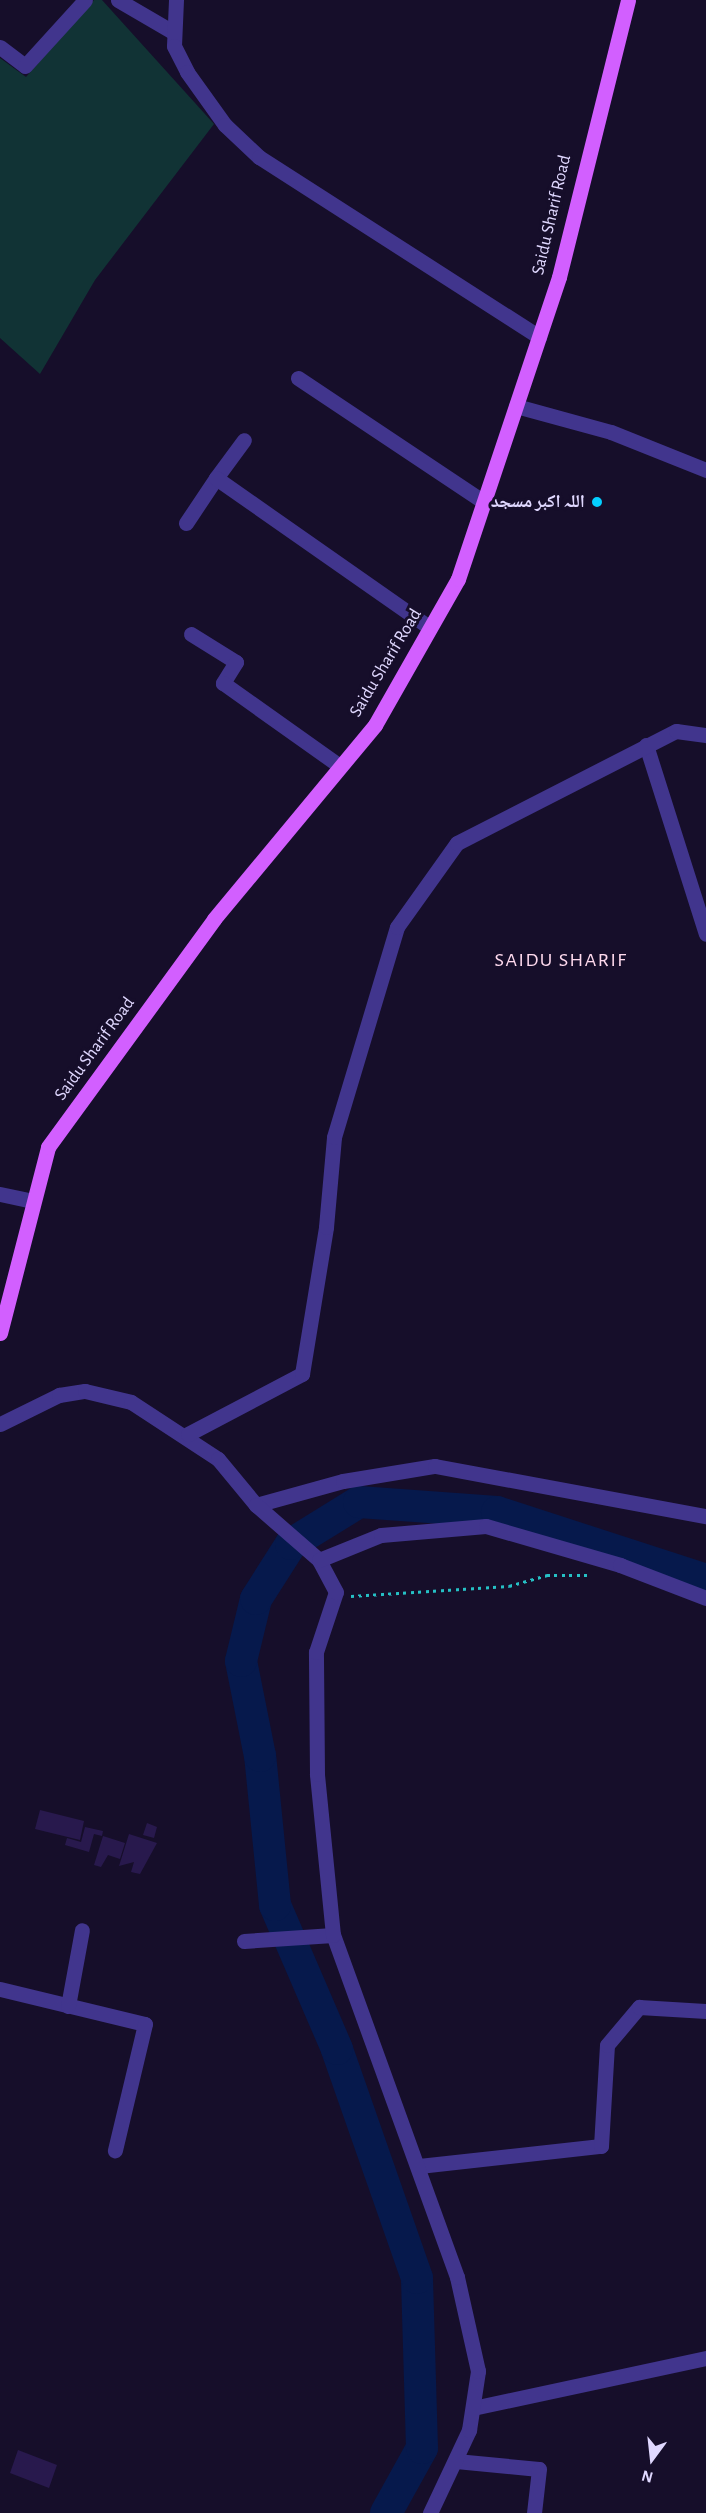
<!DOCTYPE html>
<meta charset="utf-8">
<style>
body{margin:0}
#map{position:relative;width:706px;height:2513px;overflow:hidden;background:#160e2a;font-family:"Alegreya Sans","Noto Naskh Arabic",sans-serif}
div>[style]{position:absolute}
[style*='--x']{left:calc(var(--x)*1px);top:calc(var(--y)*1px);width:calc(var(--w)*1px);rotate:calc(var(--a)*1deg)}
.green>*{inset:0;background:#113335}
.river>*{height:32px;margin:-16px;padding:0 16px;transform-origin:16px;border-radius:16px;background:#06194c}
.building>*{inset:0;background:#28194d}
.path>*{height:3px;margin-top:-1.5px;transform-origin:0;background:repeating-linear-gradient(90deg,#25c0c5 0 3px,transparent 0 7.5px)}
.minor>*{height:15px;margin:-7.5px;padding:0 7.5px;transform-origin:7.5px;border-radius:7.5px;background:#41358d}
.major>*{height:15px;margin:-7.5px;padding:0 7.5px;transform-origin:7.5px;border-radius:7.5px;background:#d25fff}
.dots>*{width:16px;height:16px;translate:-50% -50%;box-sizing:border-box;border:3px solid #160e2a;border-radius:50%}
span{translate:-50% -50%;white-space:nowrap;text-align:center;line-height:1.15;-webkit-text-stroke:6px #160e2a;paint-order:stroke}
.street-label{font-size:18px;color:#e0d8ff}
.poi-label{font-size:18px;color:#e0d8ff;font-weight:700}
.right{translate:-100% -50%;text-align:right}
.neighbourhood-label{font-size:20px;color:#ffdaee;letter-spacing:1.5px}
.north{position:absolute;left:622px;top:2429px;width:60px;height:60px;-webkit-text-stroke:4px #160e2a;paint-order:stroke;rotate:195deg;font-size:16px;font-weight:700;line-height:24px;text-align:center;color:#e0d8ff}
.north::after{content:'';display:block;margin:auto;width:21px;height:27px;background:#e0d8ff;clip-path:polygon(50% 0,100% 100%,50% 72%,0 100%)}
</style>
<div id="map">
<div class="green">
<div style="clip-path:polygon(94px 0,102px 0,214px 124px,95px 280px,40px 374px,0 338px,0 58px,26px 77px)"></div>
</div>
<div class="river">
<div style="--x:386;--y:2513;--w:74;--a:-61"></div>
<div style="--x:422;--y:2448;--w:170;--a:-91.7"></div>
<div style="--x:417;--y:2278;--w:243;--a:-109.3"></div>
<div style="--x:337;--y:2049;--w:157;--a:-113.3"></div>
<div style="--x:275;--y:1905;--w:150;--a:-95.7"></div>
<div style="--x:260;--y:1756;--w:97;--a:-101.3"></div>
<div style="--x:241;--y:1661;--w:64;--a:-76.4"></div>
<div style="--x:256;--y:1599;--w:65;--a:-57.5"></div>
<div style="--x:291;--y:1544;--w:80;--a:-31.7"></div>
<div style="--x:359;--y:1502;--w:138;--a:4.1"></div>
<div style="--x:497;--y:1512;--w:220;--a:18"></div>
</div>
<div class="building">
<div style="clip-path:polygon(40px 1810px,84px 1821px,80px 1840px,35px 1829px)"></div>
<div style="clip-path:polygon(147px 1823px,157px 1827px,154px 1838px,143px 1835px)"></div>
<div style="clip-path:polygon(85px 1827px,103px 1831px,102px 1836px,94px 1834px,89px 1852px,65px 1845px,67px 1838px,81px 1842px)"></div>
<div style="clip-path:polygon(129px 1834px,157px 1843px,140px 1874px,131px 1872px,134px 1862px,119px 1866px)"></div>
<div style="clip-path:polygon(103px 1836px,125px 1843px,120px 1859px,108px 1855px,101px 1867px,94px 1865px)"></div>
<div style="clip-path:polygon(18px 2450px,57px 2465px,49px 2488px,10px 2473px)"></div>
</div>
<div class="path">
<div style="--x:351;--y:1596;--w:158;--a:-3.6"></div>
<div style="--x:509;--y:1586;--w:40;--a:-16"></div>
<div style="--x:547;--y:1575;--w:45;--a:0"></div>
</div>
<div class="minor">
<div style="--x:118;--y:0;--w:64;--a:30.2"></div>
<div style="--x:176;--y:0;--w:46;--a:92.5"></div>
<div style="--x:174;--y:46;--w:29;--a:63"></div>
<div style="--x:187;--y:72;--w:65;--a:54.4"></div>
<div style="--x:225;--y:125;--w:47;--a:43.3"></div>
<div style="--x:259;--y:157;--w:333;--a:32.7"></div>
<div style="--x:0;--y:47;--w:31;--a:37"></div>
<div style="--x:25;--y:66;--w:89;--a:-47.7"></div>
<div style="--x:298;--y:378;--w:224;--a:33.7"></div>
<div style="--x:516;--y:406;--w:98;--a:15.3"></div>
<div style="--x:611;--y:432;--w:102;--a:21.8"></div>
<div style="--x:216;--y:478;--w:47;--a:-53.6"></div>
<div style="--x:186;--y:523;--w:54;--a:-56.3"></div>
<div style="--x:216;--y:478;--w:261;--a:35"></div>
<div style="--x:191;--y:634;--w:53;--a:31.9"></div>
<div style="--x:236;--y:662;--w:25;--a:122"></div>
<div style="--x:223;--y:683;--w:143;--a:35.4"></div>
<div style="--x:646;--y:745;--w:198;--a:72.4"></div>
<div style="--x:0;--y:1194;--w:33;--a:12"></div>
<div style="--x:0;--y:1424;--w:66;--a:-26.2"></div>
<div style="--x:59;--y:1395;--w:26;--a:-9"></div>
<div style="--x:85;--y:1391;--w:47;--a:13.4"></div>
<div style="--x:131;--y:1402;--w:104;--a:33.2"></div>
<div style="--x:218;--y:1459;--w:60;--a:50.4"></div>
<div style="--x:256;--y:1505;--w:90;--a:-15.4"></div>
<div style="--x:343;--y:1481;--w:93;--a:-9.3"></div>
<div style="--x:435;--y:1466;--w:276;--a:10.5"></div>
<div style="--x:188;--y:1434;--w:129;--a:-27.8"></div>
<div style="--x:302;--y:1374;--w:149;--a:-80.7"></div>
<div style="--x:326;--y:1227;--w:90;--a:-84.9"></div>
<div style="--x:334;--y:1137;--w:219;--a:-73.3"></div>
<div style="--x:397;--y:927;--w:103;--a:-54.5"></div>
<div style="--x:457;--y:843;--w:246;--a:-27.1"></div>
<div style="--x:676;--y:731;--w:30;--a:8"></div>
<div style="--x:256;--y:1505;--w:84;--a:41.1"></div>
<div style="--x:244;--y:1941;--w:89;--a:-3.9"></div>
<div style="--x:0;--y:1989;--w:149;--a:13.6"></div>
<div style="--x:145;--y:2024;--w:130;--a:103.4"></div>
<div style="--x:68;--y:2006;--w:77;--a:-79.6"></div>
<div style="--x:419;--y:2166;--w:183;--a:-6.3"></div>
<div style="--x:601;--y:2146;--w:101;--a:-86.6"></div>
<div style="--x:607;--y:2045;--w:50;--a:-49.9"></div>
<div style="--x:639;--y:2007;--w:67;--a:3.4"></div>
<div style="--x:473;--y:2408;--w:238;--a:-12.1"></div>
<div style="--x:456;--y:2461;--w:83;--a:5.5"></div>
<div style="--x:539;--y:2469;--w:44;--a:96.5"></div>
<div style="--x:430;--y:2513;--w:92;--a:-64.8"></div>
<div style="--x:469;--y:2430;--w:60;--a:-81.3"></div>
<div style="--x:478;--y:2371;--w:96;--a:-102.6"></div>
<div style="--x:457;--y:2277;--w:364;--a:-109.9"></div>
<div style="--x:333;--y:1935;--w:162;--a:-95.7"></div>
<div style="--x:317;--y:1774;--w:122;--a:-90.5"></div>
<div style="--x:316;--y:1652;--w:63;--a:-71.6"></div>
<div style="--x:336;--y:1592;--w:36;--a:-118"></div>
<div style="--x:319;--y:1560;--w:67;--a:-22"></div>
<div style="--x:381;--y:1535;--w:105;--a:-4.9"></div>
<div style="--x:486;--y:1526;--w:140;--a:16.2"></div>
<div style="--x:620;--y:1565;--w:92;--a:21"></div>
</div>
<div class="major">
<div style="--x:0;--y:1333;--w:192;--a:-75.5"></div>
<div style="--x:48;--y:1147;--w:282;--a:-53.9"></div>
<div style="--x:214;--y:919;--w:252;--a:-50.3"></div>
<div style="--x:375;--y:725;--w:168;--a:-60.4"></div>
<div style="--x:458;--y:579;--w:318;--a:-71.5"></div>
<div style="--x:559;--y:277;--w:285;--a:-76"></div>
</div>
<div class="dots">
<div style="left:597px;top:502px;background:#04cfff"></div>
</div>
<div class="street-label">
<span style="left:552px;top:215px;rotate:-77deg">Saidu Sharif Road</span>
<span style="left:386px;top:663px;rotate:-59deg">Saidu Sharif Road</span>
<span style="left:95px;top:1049px;rotate:-54deg">Saidu Sharif Road</span>
</div>
<div class="poi-label">
<span class="right" style="left:585px;top:502px">اللہ اکبر مسجد</span>
</div>
<div class="neighbourhood-label">
<span style="left:561px;top:960px">SAIDU SHARIF</span>
</div>
<div class="north">N</div>
</div>
